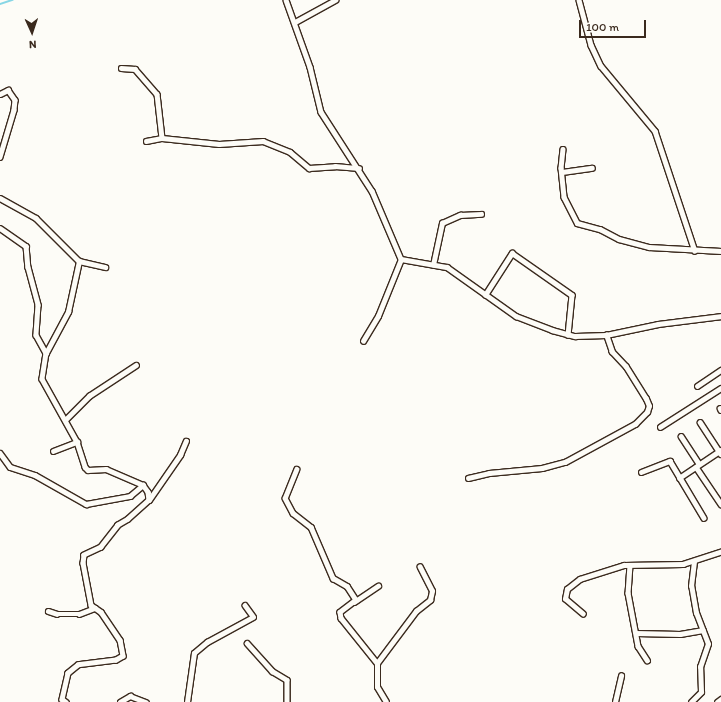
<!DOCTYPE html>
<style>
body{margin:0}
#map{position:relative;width:721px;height:702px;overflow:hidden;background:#fdfcf7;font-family:Itim,sans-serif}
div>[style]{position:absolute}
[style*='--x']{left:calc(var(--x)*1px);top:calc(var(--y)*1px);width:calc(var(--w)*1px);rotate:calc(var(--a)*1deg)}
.stream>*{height:1.5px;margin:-0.75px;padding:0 0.75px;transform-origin:0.75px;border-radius:0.75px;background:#87d6e5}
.roads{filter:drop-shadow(1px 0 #3b2a1e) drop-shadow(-1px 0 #3b2a1e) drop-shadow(0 1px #3b2a1e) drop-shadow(0 -1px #3b2a1e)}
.street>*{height:4.5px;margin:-2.25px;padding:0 2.25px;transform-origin:2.25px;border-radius:2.25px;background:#fdfcf7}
span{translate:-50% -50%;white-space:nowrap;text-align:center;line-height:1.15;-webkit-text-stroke:3px #fdfcf7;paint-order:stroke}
.north{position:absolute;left:12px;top:12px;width:40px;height:40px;-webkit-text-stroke:3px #fdfcf7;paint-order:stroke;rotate:177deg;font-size:11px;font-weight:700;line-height:16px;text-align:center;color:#3b2a1e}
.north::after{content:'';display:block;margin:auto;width:14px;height:18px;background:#3b2a1e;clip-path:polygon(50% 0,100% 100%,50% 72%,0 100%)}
.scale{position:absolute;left:579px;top:20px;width:67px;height:18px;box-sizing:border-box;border:2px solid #3b2a1e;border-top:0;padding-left:5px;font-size:12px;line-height:14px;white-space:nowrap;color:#3b2a1e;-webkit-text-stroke:3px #fdfcf7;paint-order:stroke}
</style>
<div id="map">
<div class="stream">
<div style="--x:0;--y:4;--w:13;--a:-18"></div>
</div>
<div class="roads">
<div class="street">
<div style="--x:286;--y:0;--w:71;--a:70.3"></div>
<div style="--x:310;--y:67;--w:46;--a:76.3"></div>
<div style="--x:321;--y:112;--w:94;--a:57.2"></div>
<div style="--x:372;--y:191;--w:74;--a:66.9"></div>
<div style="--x:401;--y:259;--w:47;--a:9.9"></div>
<div style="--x:447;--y:267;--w:85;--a:35.4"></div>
<div style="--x:516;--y:316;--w:39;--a:21"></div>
<div style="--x:552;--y:330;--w:24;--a:15"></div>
<div style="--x:575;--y:336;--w:31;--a:-2"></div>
<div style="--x:606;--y:335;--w:53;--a:-11.9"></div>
<div style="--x:658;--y:324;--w:64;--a:-7.2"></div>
<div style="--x:579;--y:0;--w:47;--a:75.1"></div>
<div style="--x:591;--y:45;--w:23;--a:65"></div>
<div style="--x:601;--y:66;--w:85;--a:50.3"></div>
<div style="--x:655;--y:131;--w:126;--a:71.6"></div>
<div style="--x:295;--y:22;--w:46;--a:-28.8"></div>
<div style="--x:121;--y:68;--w:14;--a:4"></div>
<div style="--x:135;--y:69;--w:33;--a:49"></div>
<div style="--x:157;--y:94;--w:44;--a:83.5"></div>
<div style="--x:0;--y:94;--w:9;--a:-27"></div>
<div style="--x:8;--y:90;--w:12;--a:55"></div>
<div style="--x:15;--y:100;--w:10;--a:96"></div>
<div style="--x:14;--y:110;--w:49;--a:106.6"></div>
<div style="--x:146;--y:141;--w:16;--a:-11"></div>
<div style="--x:162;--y:138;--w:57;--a:6"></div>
<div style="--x:219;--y:144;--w:44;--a:-3.9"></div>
<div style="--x:263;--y:141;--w:29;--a:22"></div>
<div style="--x:290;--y:152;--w:25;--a:40"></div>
<div style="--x:309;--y:168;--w:26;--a:-4"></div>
<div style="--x:335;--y:166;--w:24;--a:5"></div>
<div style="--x:563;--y:149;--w:19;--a:96"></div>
<div style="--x:561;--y:168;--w:29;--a:84"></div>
<div style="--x:564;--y:197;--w:29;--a:63"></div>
<div style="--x:577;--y:223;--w:24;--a:15"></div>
<div style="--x:600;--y:229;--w:21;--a:28"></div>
<div style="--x:619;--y:239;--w:31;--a:15"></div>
<div style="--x:649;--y:247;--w:72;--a:3.2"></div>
<div style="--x:562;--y:172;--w:30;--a:-8"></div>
<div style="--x:0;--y:198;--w:41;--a:29.1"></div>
<div style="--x:36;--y:218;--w:61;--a:45"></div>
<div style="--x:79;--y:261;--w:27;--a:13"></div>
<div style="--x:0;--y:228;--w:32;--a:35"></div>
<div style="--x:26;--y:246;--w:21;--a:85"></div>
<div style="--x:28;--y:267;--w:39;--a:75"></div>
<div style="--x:38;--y:305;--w:30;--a:94"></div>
<div style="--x:36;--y:335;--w:21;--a:61"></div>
<div style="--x:46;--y:353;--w:26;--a:99"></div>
<div style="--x:42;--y:379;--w:72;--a:60.9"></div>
<div style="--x:77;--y:442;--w:26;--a:72"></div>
<div style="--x:85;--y:467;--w:4;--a:45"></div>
<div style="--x:88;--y:470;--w:18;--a:-3"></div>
<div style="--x:106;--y:469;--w:40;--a:23.4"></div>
<div style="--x:143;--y:485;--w:9;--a:54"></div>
<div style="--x:148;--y:492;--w:8;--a:83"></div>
<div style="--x:149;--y:500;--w:28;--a:138"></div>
<div style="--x:128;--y:519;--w:12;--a:149"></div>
<div style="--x:118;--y:525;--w:28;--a:128"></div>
<div style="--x:101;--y:547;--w:19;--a:155"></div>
<div style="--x:84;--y:555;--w:8;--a:97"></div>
<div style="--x:83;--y:563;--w:43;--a:79.2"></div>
<div style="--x:91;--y:605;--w:12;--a:35"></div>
<div style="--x:101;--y:612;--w:34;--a:56"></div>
<div style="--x:120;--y:640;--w:16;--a:79"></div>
<div style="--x:123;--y:656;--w:8;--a:150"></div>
<div style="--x:116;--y:660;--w:38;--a:173"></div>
<div style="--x:78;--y:665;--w:13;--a:141"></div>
<div style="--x:68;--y:673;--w:27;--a:103"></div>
<div style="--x:62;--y:699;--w:5;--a:37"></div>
<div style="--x:433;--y:265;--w:43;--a:-77.9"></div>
<div style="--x:442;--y:223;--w:20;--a:-24"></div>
<div style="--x:460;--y:215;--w:21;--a:-3"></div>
<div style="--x:485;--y:295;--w:50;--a:-57.3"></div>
<div style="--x:512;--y:253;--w:73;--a:35"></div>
<div style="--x:572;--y:295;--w:40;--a:95.7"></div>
<div style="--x:363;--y:341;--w:29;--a:-59"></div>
<div style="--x:378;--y:316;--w:61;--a:-68"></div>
<div style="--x:46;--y:353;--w:47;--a:-61.8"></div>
<div style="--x:68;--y:312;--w:52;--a:-77.8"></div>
<div style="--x:697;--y:386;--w:29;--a:-34"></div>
<div style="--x:720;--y:408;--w:2;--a:63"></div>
<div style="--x:66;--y:419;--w:33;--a:-45"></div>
<div style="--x:89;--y:396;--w:56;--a:-33.4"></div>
<div style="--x:700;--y:422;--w:38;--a:57"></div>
<div style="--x:660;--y:427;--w:72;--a:-32.6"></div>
<div style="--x:681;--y:436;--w:33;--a:57"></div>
<div style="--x:53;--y:451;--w:26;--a:-21"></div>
<div style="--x:0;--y:453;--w:17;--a:54"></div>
<div style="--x:10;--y:467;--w:26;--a:18"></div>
<div style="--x:35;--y:475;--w:59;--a:29.6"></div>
<div style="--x:86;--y:504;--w:45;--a:-10.3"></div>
<div style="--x:130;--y:496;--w:17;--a:-40"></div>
<div style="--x:696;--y:467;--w:45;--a:56"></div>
<div style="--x:297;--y:469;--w:31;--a:112"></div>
<div style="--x:285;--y:498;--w:17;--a:62"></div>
<div style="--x:293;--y:513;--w:23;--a:38"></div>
<div style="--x:311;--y:527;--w:56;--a:66.7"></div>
<div style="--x:333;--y:578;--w:16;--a:30"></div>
<div style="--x:347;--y:586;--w:17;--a:57"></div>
<div style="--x:356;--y:600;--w:20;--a:143"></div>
<div style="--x:340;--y:612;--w:6;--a:81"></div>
<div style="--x:341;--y:618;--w:58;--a:51.3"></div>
<div style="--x:641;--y:472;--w:31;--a:-21"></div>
<div style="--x:670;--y:461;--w:66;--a:59.2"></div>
<div style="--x:468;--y:478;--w:22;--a:-13"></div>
<div style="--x:489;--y:473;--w:53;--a:-5.4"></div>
<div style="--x:542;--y:468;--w:24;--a:-15"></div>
<div style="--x:565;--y:462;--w:80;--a:-28.5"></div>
<div style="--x:635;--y:424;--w:17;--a:-45"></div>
<div style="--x:647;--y:412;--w:6;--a:-72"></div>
<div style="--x:649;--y:406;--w:8;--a:-113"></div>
<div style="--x:646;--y:399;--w:38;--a:-122"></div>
<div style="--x:626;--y:367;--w:21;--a:-133"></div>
<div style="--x:612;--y:352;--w:18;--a:-109"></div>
<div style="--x:679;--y:478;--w:50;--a:-33.7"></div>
<div style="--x:149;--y:500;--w:55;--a:-55.4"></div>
<div style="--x:180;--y:455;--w:15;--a:-67"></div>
<div style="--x:630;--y:565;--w:28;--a:94"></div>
<div style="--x:628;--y:593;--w:54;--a:79.3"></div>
<div style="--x:638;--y:646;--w:17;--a:57"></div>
<div style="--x:354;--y:602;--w:29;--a:-34"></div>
<div style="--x:48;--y:611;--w:9;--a:18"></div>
<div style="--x:57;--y:614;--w:22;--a:0"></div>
<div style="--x:79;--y:614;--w:17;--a:-21"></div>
<div style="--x:583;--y:614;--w:23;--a:-140"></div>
<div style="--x:565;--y:599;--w:10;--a:-79"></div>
<div style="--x:567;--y:589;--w:16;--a:-38"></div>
<div style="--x:580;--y:579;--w:46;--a:-17.7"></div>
<div style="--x:624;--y:565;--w:59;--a:-1"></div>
<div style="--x:683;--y:564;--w:40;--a:-18"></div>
<div style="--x:636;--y:633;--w:44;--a:1.3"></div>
<div style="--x:680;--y:634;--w:23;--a:-10"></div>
<div style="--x:247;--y:643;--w:38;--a:48"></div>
<div style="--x:272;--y:671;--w:17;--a:31"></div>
<div style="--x:287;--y:680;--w:22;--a:90"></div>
<div style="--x:120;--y:702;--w:12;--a:-31"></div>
<div style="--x:130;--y:696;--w:17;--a:21"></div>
<div style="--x:187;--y:702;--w:49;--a:-81.9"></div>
<div style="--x:194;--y:653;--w:17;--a:-40"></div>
<div style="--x:207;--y:642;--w:52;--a:-28.5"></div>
<div style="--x:253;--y:617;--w:14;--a:-126"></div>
<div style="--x:386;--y:702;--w:17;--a:-121"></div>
<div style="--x:377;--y:687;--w:24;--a:-90"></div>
<div style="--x:377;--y:663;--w:65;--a:-53.1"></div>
<div style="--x:416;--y:611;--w:18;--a:-38"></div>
<div style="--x:430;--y:600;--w:9;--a:-77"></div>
<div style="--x:432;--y:591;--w:27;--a:-117"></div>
<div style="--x:615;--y:702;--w:27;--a:-77"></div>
<div style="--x:691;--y:702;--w:14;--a:-45"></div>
<div style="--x:701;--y:692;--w:25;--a:-92"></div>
<div style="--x:700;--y:667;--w:24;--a:-71"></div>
<div style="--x:708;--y:644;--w:33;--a:-111"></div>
<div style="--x:696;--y:613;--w:27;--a:-100"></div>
<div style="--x:691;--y:586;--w:25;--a:-83"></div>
<div style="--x:717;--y:702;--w:5;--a:-37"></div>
</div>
</div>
<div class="north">N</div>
<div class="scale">100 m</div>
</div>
